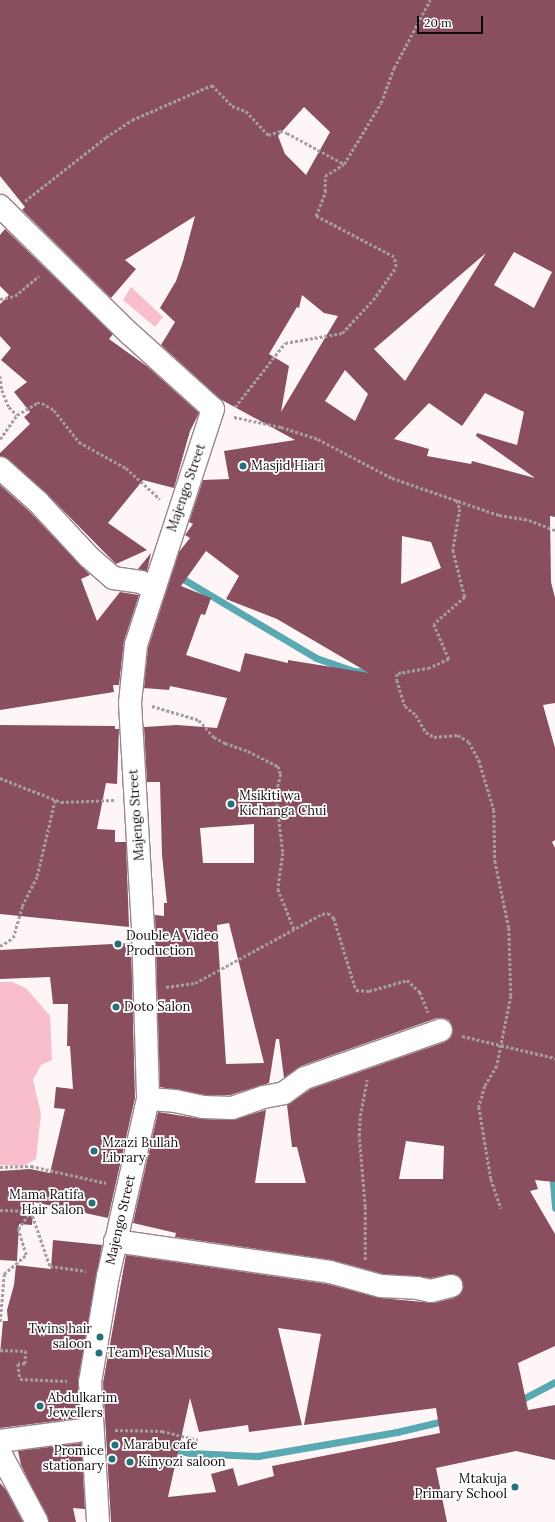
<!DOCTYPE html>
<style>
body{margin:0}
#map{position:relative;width:555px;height:1522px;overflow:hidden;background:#fef5f7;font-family:Lora,serif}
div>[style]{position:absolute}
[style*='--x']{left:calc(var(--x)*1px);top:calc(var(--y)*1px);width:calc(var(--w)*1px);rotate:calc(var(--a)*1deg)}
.green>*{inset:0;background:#f9becb}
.stream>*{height:7px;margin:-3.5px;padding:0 3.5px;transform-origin:3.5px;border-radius:3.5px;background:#58a9b1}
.building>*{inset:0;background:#894f5f}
.path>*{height:2.5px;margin-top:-1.25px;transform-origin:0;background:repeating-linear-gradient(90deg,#a59d9f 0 3px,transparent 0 5px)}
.roads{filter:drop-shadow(1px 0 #988589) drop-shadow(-1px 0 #988589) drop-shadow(0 1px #988589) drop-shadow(0 -1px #988589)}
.street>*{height:22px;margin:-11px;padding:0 11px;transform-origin:11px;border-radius:11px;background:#fff}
.dots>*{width:11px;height:11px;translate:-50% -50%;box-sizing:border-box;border:2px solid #fff;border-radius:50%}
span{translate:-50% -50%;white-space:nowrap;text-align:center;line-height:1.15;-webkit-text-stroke:3.5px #fff;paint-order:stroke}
.poi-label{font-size:13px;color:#110a0c}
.left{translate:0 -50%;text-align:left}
.right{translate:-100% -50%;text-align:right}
.street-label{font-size:13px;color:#110a0c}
.scale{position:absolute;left:417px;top:16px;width:66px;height:18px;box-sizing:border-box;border:2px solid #110a0c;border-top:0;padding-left:5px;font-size:12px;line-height:14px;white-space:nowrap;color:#110a0c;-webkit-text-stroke:3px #fff;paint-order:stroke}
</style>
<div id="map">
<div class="green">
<div style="clip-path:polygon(131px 287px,163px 317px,155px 327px,123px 300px)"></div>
<div style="clip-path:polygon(0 982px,12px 982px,26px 988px,50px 1016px,52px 1060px,41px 1065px,33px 1080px,41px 1114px,36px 1159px,23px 1166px,0 1165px)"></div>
</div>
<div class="stream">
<div style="--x:168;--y:570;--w:172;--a:30.7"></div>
<div style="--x:316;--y:658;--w:40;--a:18.9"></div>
<div style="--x:354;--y:671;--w:21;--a:5"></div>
<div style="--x:552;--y:1172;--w:36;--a:85"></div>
<div style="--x:517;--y:1402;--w:43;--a:-27.8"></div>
<div style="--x:170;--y:1449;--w:21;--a:11"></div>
<div style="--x:191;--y:1453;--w:67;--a:2.6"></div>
<div style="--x:258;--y:1456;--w:141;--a:-9.8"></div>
<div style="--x:397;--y:1432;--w:51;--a:-13.5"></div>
</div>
<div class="building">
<div style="clip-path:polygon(evenodd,0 0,555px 0,555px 517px,550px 516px,551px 582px,555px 598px,555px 703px,543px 705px,555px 748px,555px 840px,552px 842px,555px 848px,555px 1182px,535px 1180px,538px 1189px,530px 1191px,555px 1234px,555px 1346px,518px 1363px,528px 1410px,555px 1405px,555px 1460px,516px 1451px,436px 1468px,447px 1522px,111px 1522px,103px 1383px,126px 1255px,327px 1284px,380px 1298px,434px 1303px,454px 1298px,463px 1289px,460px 1278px,454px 1274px,431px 1278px,383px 1274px,332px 1260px,175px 1237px,176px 1233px,133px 1223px,158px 1112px,202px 1119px,232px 1120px,266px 1110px,255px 1183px,306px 1183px,297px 1147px,292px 1147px,287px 1105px,311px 1089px,445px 1042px,453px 1032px,449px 1020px,437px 1018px,301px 1066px,284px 1078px,279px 1039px,276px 1039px,269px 1083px,230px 1095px,205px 1095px,160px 1087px,155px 915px,164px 916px,164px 903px,167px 903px,162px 855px,160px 782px,147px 782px,144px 727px,177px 725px,217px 728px,227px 698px,170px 686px,169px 690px,144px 688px,148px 648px,179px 552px,190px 538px,185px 535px,193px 524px,189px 522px,203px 480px,229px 479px,224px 451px,295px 440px,220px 399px,161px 345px,175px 322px,160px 308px,176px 281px,183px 261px,195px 216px,125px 260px,136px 269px,111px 298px,22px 210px,25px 207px,0 176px,0 0,304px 107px,330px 132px,306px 175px,285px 154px,278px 136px,304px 107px,0 0,514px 252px,552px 272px,534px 308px,494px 285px,514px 252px,0 0,486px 253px,405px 381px,374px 349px,486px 253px,0 0,302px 295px,324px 313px,338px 316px,281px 412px,289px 366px,269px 354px,297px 307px,299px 308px,302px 295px,0 0,345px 370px,368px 394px,355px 421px,325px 401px,345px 370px,0 0,485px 393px,524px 412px,517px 445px,477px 433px,476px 436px,535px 478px,472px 461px,471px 464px,427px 456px,429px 449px,394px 439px,429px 403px,462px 426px,485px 393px,0 0,402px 536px,431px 542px,441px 568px,401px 584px,402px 536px,0 0,206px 551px,239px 576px,226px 599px,277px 619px,369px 673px,288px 660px,288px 663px,245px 653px,240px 672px,186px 655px,201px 614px,205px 615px,211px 598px,181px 586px,206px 551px,0 0,254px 824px,254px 863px,203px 863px,200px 828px,254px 824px,0 0,229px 923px,264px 1063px,226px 1064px,217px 925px,229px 923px,0 0,406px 1141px,444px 1146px,443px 1179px,399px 1179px,406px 1141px,0 0,278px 1328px,321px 1334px,304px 1425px,436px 1408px,440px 1433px,272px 1466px,274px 1476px,238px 1486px,233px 1468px,211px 1474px,216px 1492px,168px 1497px,190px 1398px,199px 1432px,248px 1425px,249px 1432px,302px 1425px,278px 1328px)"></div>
<div style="clip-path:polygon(5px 229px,113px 334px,109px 339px,148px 367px,199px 413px,190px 431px,174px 488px,143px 480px,108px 523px,147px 550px,116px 564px,46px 493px,8px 459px,0 456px,0 453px,30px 424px,24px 417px,30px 412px,14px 392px,27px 382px,1px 360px,11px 348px,0 336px,0 304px,9px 295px,0 286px,0 235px)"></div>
<div style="clip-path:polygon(0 485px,29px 511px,90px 575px,81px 579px,97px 621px,120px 592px,139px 595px,124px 641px,119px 685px,113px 685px,114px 692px,0 710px)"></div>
<div style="clip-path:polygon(151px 553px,147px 571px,138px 569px)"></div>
<div style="clip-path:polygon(0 725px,115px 726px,115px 729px,119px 729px,117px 784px,106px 783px,97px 829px,115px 830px,115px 842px,126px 842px,129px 927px,0 914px)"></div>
<div style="clip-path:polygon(131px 943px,135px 1098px,108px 1218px,34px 1202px,32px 1225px,19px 1224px,17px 1261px,0 1260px,0 1171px,30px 1169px,50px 1173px,65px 1109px,54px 1108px,56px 1087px,73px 1089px,70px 1046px,67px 1046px,68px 1004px,53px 1004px,50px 977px,0 979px,0 950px)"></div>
<div style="clip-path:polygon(53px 1240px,102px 1245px,78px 1380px,80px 1418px,0 1428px,0 1354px,3px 1321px,8px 1321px,7px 1310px,14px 1285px,16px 1265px,51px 1269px)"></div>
<div style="clip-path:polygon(81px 1443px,85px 1509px,73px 1508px,76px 1522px,49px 1522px,21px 1465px,18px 1451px)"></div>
<div style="clip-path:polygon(0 1483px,6px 1490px,23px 1522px,0 1522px)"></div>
</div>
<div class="path">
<div style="--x:25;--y:201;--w:103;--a:-38.3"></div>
<div style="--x:106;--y:137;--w:31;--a:-33"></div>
<div style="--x:132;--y:120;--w:87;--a:-23.6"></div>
<div style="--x:212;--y:85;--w:29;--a:46"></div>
<div style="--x:232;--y:106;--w:15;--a:20"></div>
<div style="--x:246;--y:111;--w:33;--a:47"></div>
<div style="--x:268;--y:135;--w:13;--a:-18"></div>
<div style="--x:280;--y:131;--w:7;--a:16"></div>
<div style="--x:287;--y:133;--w:65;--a:28.5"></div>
<div style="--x:0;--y:299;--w:15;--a:-11"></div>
<div style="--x:15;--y:296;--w:31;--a:-40"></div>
<div style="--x:0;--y:376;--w:14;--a:82"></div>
<div style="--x:2;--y:390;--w:18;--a:68"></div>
<div style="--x:9;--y:407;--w:11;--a:45"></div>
<div style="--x:235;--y:407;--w:81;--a:-52"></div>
<div style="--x:285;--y:343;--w:58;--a:-10"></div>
<div style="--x:342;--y:333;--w:45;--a:-46.8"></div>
<div style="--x:373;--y:300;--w:40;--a:-55.1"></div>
<div style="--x:396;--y:267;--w:10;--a:-101"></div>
<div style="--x:394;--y:257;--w:88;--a:-152.3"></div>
<div style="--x:316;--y:216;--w:26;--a:-69"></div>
<div style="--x:325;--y:192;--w:16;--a:-90"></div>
<div style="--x:325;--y:176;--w:22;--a:-32"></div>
<div style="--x:344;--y:164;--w:71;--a:-58.8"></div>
<div style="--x:381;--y:103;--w:37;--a:-70"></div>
<div style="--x:394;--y:68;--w:77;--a:-62.1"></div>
<div style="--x:234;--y:417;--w:48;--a:12"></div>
<div style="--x:281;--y:427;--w:39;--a:18"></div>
<div style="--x:318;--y:439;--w:84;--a:27.8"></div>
<div style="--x:392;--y:478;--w:113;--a:19.1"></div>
<div style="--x:499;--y:515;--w:30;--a:9"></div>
<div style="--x:529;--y:520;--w:28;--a:21"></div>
<div style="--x:0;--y:439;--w:29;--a:-55"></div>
<div style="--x:17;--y:415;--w:23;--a:-31"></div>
<div style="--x:37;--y:403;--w:5;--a:0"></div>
<div style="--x:42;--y:403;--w:14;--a:30"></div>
<div style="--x:54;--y:410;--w:41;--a:52"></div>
<div style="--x:79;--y:442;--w:54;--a:29"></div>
<div style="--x:126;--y:468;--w:46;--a:42.4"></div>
<div style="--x:457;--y:500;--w:9;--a:72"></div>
<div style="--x:460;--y:509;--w:42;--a:99.7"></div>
<div style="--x:453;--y:550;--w:49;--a:75.7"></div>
<div style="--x:465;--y:597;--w:41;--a:138.9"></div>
<div style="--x:434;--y:624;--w:38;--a:67"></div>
<div style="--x:449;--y:659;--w:21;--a:155"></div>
<div style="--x:430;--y:668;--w:29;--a:170"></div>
<div style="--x:401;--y:673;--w:4;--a:166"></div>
<div style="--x:397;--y:674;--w:6;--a:90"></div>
<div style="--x:397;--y:680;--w:27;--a:73"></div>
<div style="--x:405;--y:706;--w:14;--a:39"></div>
<div style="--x:416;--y:715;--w:20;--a:60"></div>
<div style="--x:426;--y:732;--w:9;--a:32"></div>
<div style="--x:434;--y:737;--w:24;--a:-5"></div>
<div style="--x:458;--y:735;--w:13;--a:32"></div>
<div style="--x:469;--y:742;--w:21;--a:61"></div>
<div style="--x:479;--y:760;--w:52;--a:73.3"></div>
<div style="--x:494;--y:810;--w:51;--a:88.9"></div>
<div style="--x:495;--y:861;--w:68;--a:78.2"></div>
<div style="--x:509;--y:928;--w:68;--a:88.3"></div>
<div style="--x:511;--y:996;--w:71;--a:101.3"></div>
<div style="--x:497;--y:1066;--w:23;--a:121"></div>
<div style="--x:485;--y:1086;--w:22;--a:106"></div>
<div style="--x:479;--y:1107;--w:73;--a:80.5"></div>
<div style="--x:491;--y:1179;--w:31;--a:71"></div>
<div style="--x:152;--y:706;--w:49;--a:16.6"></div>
<div style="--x:199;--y:720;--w:23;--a:49"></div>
<div style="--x:214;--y:737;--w:13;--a:29"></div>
<div style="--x:225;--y:743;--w:24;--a:19"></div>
<div style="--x:248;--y:751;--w:34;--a:27"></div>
<div style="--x:278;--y:766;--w:9;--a:69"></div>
<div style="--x:281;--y:774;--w:21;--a:104"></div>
<div style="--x:276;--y:794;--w:59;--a:83.2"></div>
<div style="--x:283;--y:853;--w:36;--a:98"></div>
<div style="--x:278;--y:889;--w:45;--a:68"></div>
<div style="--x:0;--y:778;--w:66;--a:21.5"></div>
<div style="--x:61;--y:802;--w:53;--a:-2.2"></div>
<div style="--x:0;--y:946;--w:15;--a:-32"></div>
<div style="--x:13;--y:938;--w:33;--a:-74"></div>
<div style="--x:22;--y:906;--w:34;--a:-63"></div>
<div style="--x:37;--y:876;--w:78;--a:-76.7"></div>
<div style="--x:166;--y:987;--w:29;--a:-8"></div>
<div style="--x:195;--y:983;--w:145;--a:-28.5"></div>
<div style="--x:322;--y:914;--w:6;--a:-9"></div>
<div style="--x:328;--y:913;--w:8;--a:40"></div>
<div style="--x:334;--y:918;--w:75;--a:73"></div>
<div style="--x:356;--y:990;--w:13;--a:4"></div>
<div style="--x:369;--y:991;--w:40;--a:-16"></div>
<div style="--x:407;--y:980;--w:18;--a:43"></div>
<div style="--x:420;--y:992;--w:22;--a:68"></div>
<div style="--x:462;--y:1036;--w:96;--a:13.3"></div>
<div style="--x:0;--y:1167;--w:31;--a:-2"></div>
<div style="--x:31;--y:1166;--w:77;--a:12.8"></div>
<div style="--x:0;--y:1210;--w:31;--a:2"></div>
<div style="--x:31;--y:1211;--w:58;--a:70.9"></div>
<div style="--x:50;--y:1266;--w:36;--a:8"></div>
<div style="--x:365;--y:1260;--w:53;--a:-90"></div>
<div style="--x:365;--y:1207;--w:71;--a:-94.8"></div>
<div style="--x:359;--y:1136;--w:20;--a:-87"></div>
<div style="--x:360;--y:1116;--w:37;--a:-79"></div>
<div style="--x:0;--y:1322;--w:48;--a:-85.2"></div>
<div style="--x:4;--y:1274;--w:29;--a:-41"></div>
<div style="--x:26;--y:1255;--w:27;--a:-107"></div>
<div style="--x:18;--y:1229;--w:22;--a:-54"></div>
<div style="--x:0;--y:1350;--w:26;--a:2"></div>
<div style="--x:26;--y:1351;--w:13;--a:94"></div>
<div style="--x:25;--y:1364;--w:7;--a:180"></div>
<div style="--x:18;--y:1364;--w:15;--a:82"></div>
<div style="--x:20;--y:1379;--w:47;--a:2.4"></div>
<div style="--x:115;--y:1430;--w:47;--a:1.2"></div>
<div style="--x:162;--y:1431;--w:37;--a:14"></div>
</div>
<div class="roads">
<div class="street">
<div style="--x:0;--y:206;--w:181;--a:44.6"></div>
<div style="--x:129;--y:333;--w:113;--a:42.1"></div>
<div style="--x:213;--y:409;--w:248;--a:108.1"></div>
<div style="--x:136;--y:645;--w:58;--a:95.9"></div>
<div style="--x:130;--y:703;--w:225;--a:86.7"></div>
<div style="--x:143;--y:928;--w:171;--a:88.3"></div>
<div style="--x:148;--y:1099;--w:181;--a:102.7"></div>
<div style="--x:108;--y:1276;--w:108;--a:99.6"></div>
<div style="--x:90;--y:1382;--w:140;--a:86.7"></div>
<div style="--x:0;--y:468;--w:51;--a:41.8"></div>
<div style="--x:38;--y:502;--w:75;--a:47.2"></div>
<div style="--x:89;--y:557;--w:32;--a:41"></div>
<div style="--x:113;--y:578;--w:28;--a:8"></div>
<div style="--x:141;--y:582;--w:15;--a:28"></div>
<div style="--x:148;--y:1099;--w:27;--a:4"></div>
<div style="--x:175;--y:1101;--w:29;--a:12"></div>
<div style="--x:203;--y:1107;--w:29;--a:2"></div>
<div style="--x:232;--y:1108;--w:34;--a:-19"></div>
<div style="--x:264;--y:1097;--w:20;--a:-11"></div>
<div style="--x:284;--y:1093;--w:26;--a:-36"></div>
<div style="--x:305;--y:1078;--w:144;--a:-19.4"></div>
<div style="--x:115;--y:1241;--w:217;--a:8.2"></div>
<div style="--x:330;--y:1272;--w:53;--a:15.4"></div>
<div style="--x:381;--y:1286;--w:36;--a:3"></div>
<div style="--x:417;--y:1288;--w:14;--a:12"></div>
<div style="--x:431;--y:1291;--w:21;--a:-14"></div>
<div style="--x:0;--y:1441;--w:92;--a:-7.5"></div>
<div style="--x:0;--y:1453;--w:78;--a:61.8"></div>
</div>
</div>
<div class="dots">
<div style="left:243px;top:466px;background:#267077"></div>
<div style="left:231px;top:804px;background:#267077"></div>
<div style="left:118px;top:944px;background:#267077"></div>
<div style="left:116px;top:1007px;background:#267077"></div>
<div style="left:94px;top:1151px;background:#267077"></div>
<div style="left:92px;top:1203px;background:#267077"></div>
<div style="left:100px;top:1337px;background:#267077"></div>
<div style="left:99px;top:1353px;background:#267077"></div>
<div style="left:40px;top:1406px;background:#267077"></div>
<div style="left:115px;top:1445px;background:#267077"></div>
<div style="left:112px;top:1459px;background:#267077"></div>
<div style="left:130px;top:1462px;background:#267077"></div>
<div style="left:515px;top:1487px;background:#267077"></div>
</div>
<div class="poi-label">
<span class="left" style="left:251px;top:466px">Masjid Hiari</span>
<span class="left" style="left:239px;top:804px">Msikiti wa<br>Kichanga Chui</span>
<span class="left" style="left:126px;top:944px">Double A Video<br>Production</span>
<span class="left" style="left:124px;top:1007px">Doto Salon</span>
<span class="left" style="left:102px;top:1151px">Mzazi Bullah<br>Library</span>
<span class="right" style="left:84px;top:1203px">Mama Ratifa<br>Hair Salon</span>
<span class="right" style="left:92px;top:1337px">Twins hair<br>saloon</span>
<span class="left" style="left:107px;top:1353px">Team Pesa Music</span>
<span class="left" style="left:48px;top:1406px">Abdulkarim<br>Jewellers</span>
<span class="left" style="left:123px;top:1445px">Marabu cafe</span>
<span class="right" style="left:104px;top:1459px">Promice<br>stationary</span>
<span class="left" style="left:138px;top:1462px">Kinyozi saloon</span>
<span class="right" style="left:507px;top:1487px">Mtakuja<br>Primary School</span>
</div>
<div class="street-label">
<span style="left:187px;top:488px;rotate:-71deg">Majengo Street</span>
<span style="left:137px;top:815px;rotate:-94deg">Majengo Street</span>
<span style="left:121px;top:1220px;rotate:-77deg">Majengo Street</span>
</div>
<div class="scale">20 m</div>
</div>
